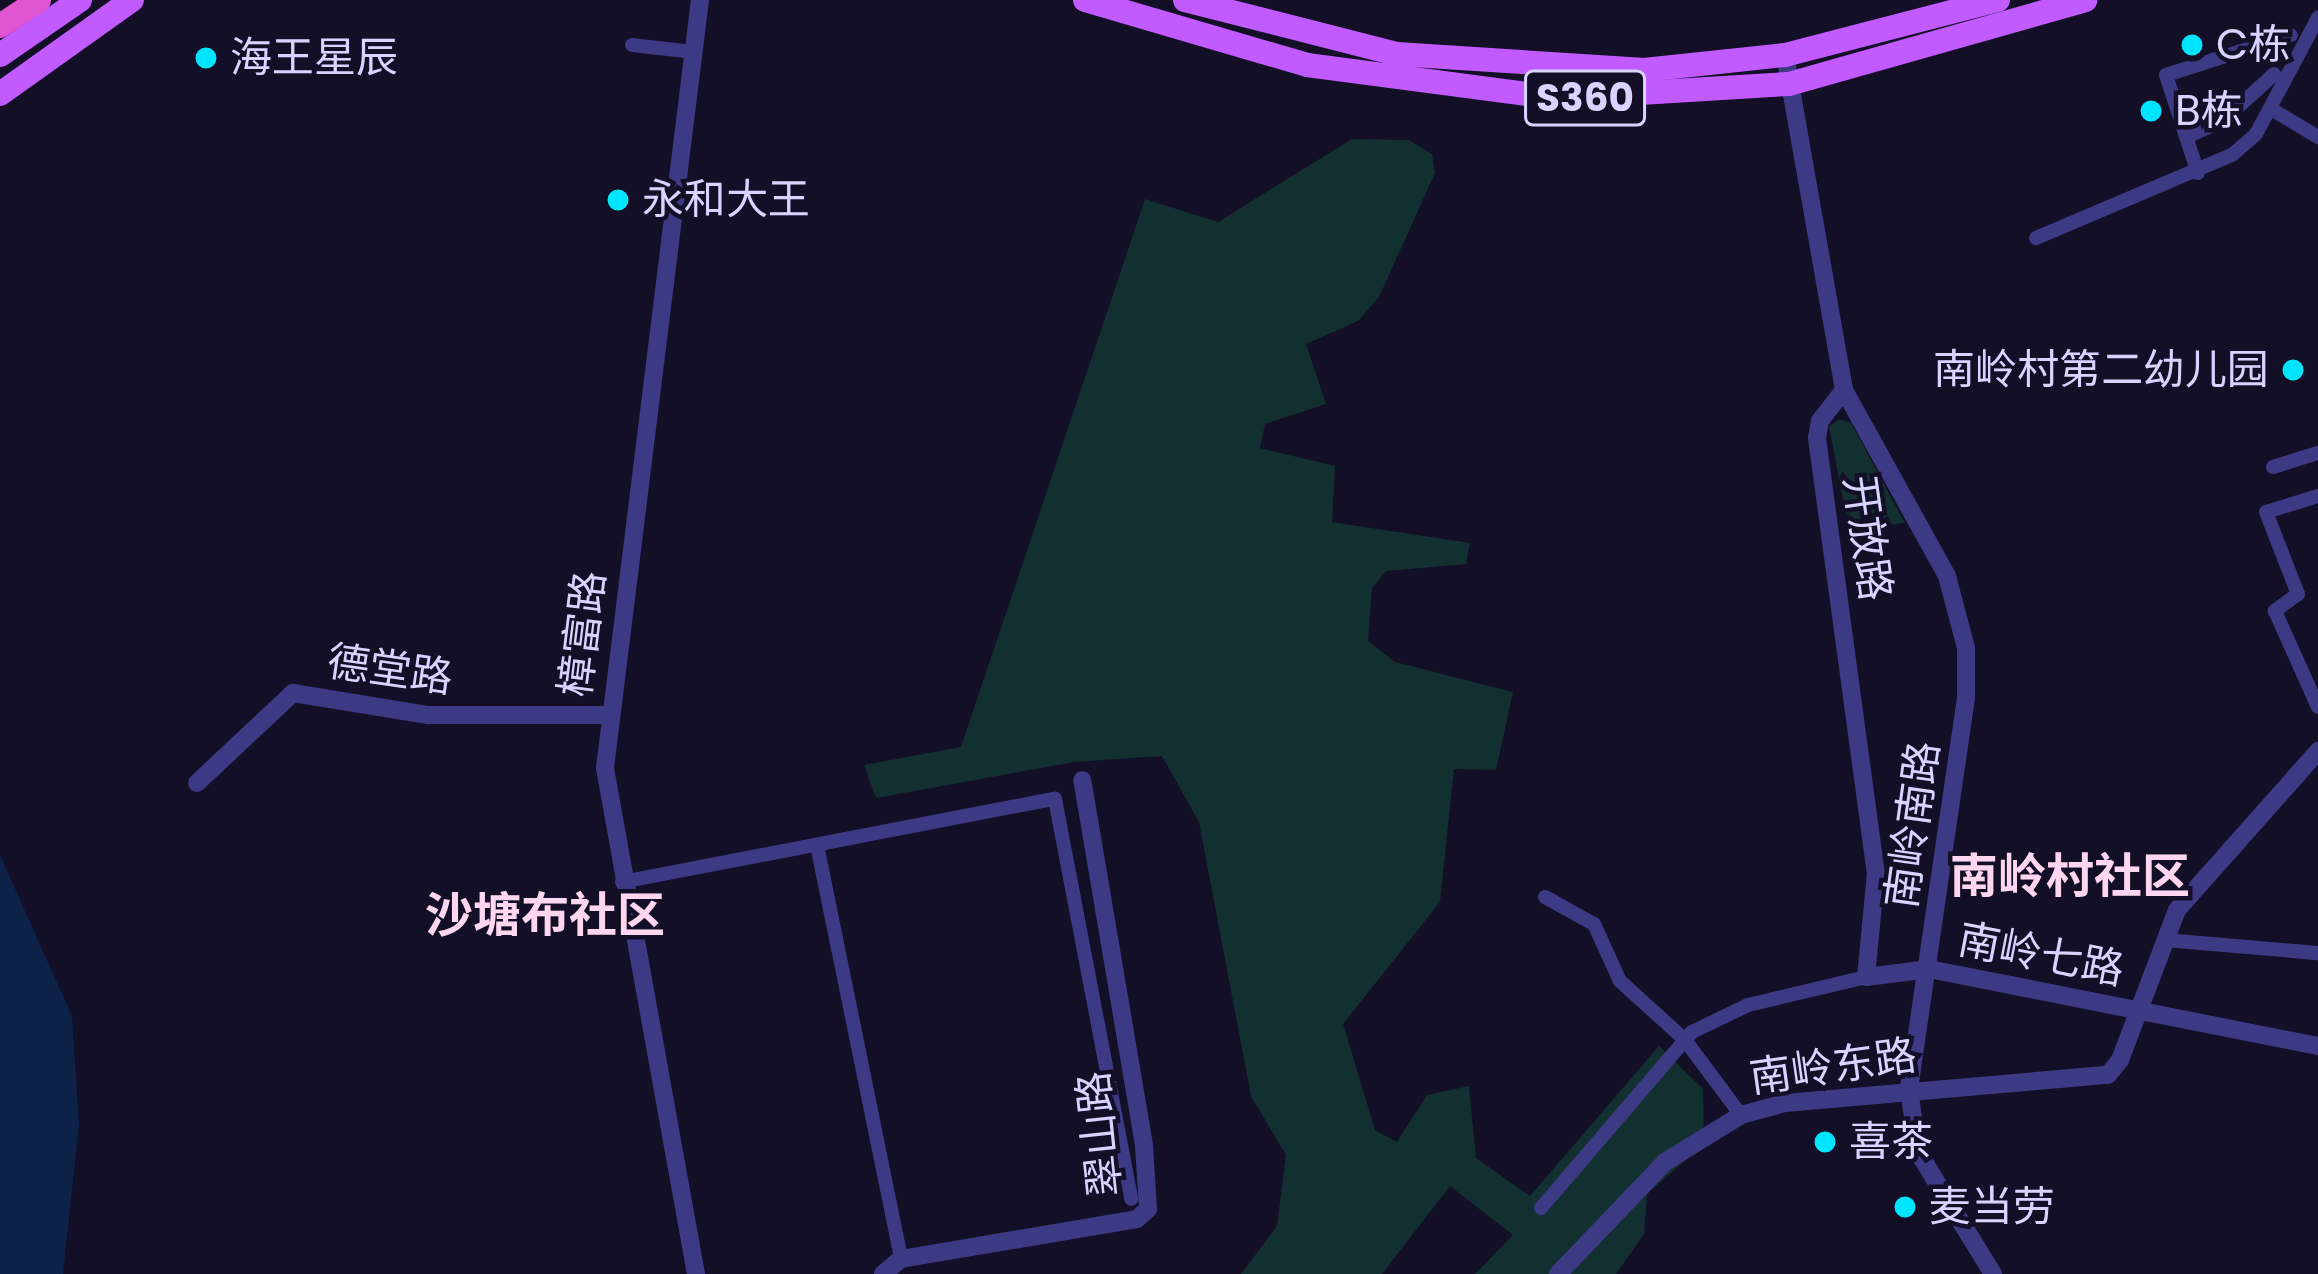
<!DOCTYPE html>
<meta charset="utf-8">
<style>
body{margin:0}
#map{position:relative;width:2318px;height:1274px;overflow:hidden;background:#130f26;font-family:Poppins,"Noto Sans SC",sans-serif}
div>[style]{position:absolute}
[style*='--x']{left:calc(var(--x)*1px);top:calc(var(--y)*1px);width:calc(var(--w)*1px);rotate:calc(var(--a)*1deg)}
.green>*{inset:0;background:#12302f}
.water>*{inset:0;background:#0c2248}
.minor>*{height:14px;margin:-7px;padding:0 7px;transform-origin:7px;border-radius:7px;background:#3d3a85}
.tertiary>*{height:18px;margin:-9px;padding:0 9px;transform-origin:9px;border-radius:9px;background:#3d3a85}
.primary>*{height:24px;margin:-12px;padding:0 12px;transform-origin:12px;border-radius:12px;background:#c25bff}
.trunk>*{height:24px;margin:-12px;padding:0 12px;transform-origin:12px;border-radius:12px;background:#e055d1}
.dots>*{width:33px;height:33px;translate:-50% -50%;box-sizing:border-box;border:6px solid #130f26;border-radius:50%}
span{translate:-50% -50%;white-space:nowrap;text-align:center;line-height:1.15;-webkit-text-stroke:9px #130f26;paint-order:stroke}
.shield-label span{padding:3px 9px;background:#130f26;border:3px solid;border-radius:9px;-webkit-text-stroke-width:0}
.shield-label{font-size:39px;color:#d9d4ff;font-weight:700}
.poi-label{font-size:42px;color:#d9d4ff}
.left{translate:0 -50%;text-align:left}
.right{translate:-100% -50%;text-align:right}
.street-label{font-size:42px;color:#d9d4ff}
.quarter-label{font-size:48px;color:#ffd6f0;font-weight:700}
</style>
<div id="map">
<div class="green">
<div style="clip-path:polygon(1352px 139px,1409px 140px,1432px 154px,1435px 173px,1379px 297px,1358px 321px,1306px 344px,1326px 404px,1265px 424px,1260px 448px,1335px 466px,1332px 522px,1470px 543px,1466px 564px,1386px 571px,1372px 588px,1368px 641px,1395px 662px,1513px 692px,1496px 770px,1454px 769px,1440px 902px,1343px 1024px,1375px 1130px,1397px 1142px,1427px 1095px,1469px 1086px,1476px 1158px,1530px 1196px,1659px 1046px,1703px 1089px,1704px 1144px,1647px 1194px,1644px 1234px,1616px 1274px,1475px 1274px,1513px 1235px,1450px 1186px,1382px 1274px,1241px 1274px,1277px 1226px,1286px 1155px,1251px 1096px,1199px 822px,1162px 756px,1074px 762px,876px 798px,864px 765px,961px 747px,1145px 199px,1218px 222px)"></div>
<div style="clip-path:polygon(1840px 419px,1851px 423px,1905px 523px,1849px 531px,1829px 426px)"></div>
</div>
<div class="water">
<div style="clip-path:polygon(0 855px,72px 1016px,79px 1125px,63px 1274px,0 1274px)"></div>
</div>
<div class="minor">
<div style="--x:632;--y:45;--w:61;--a:6.5"></div>
<div style="--x:2271;--y:109;--w:55;--a:30.8"></div>
<div style="--x:2186;--y:137;--w:42;--a:-24.1"></div>
<div style="--x:2224;--y:120;--w:68;--a:-42.6"></div>
<div style="--x:2198;--y:173;--w:103;--a:-108.1"></div>
<div style="--x:2166;--y:75;--w:131;--a:-17.7"></div>
<div style="--x:2036;--y:238;--w:213;--a:-23"></div>
<div style="--x:2232;--y:155;--w:32;--a:-41"></div>
<div style="--x:2256;--y:134;--w:132;--a:-61.9"></div>
<div style="--x:2273;--y:467;--w:47;--a:-17.3"></div>
<div style="--x:2318;--y:496;--w:54;--a:162.9"></div>
<div style="--x:2266;--y:512;--w:88;--a:68.7"></div>
<div style="--x:2298;--y:594;--w:29;--a:144"></div>
<div style="--x:2275;--y:611;--w:105;--a:65.9"></div>
<div style="--x:817;--y:845;--w:422;--a:78.5"></div>
<div style="--x:622;--y:882;--w:441;--a:-10.9"></div>
<div style="--x:1055;--y:799;--w:407;--a:79.2"></div>
<div style="--x:1545;--y:897;--w:56;--a:28.9"></div>
<div style="--x:1594;--y:924;--w:63;--a:65.5"></div>
<div style="--x:1620;--y:981;--w:88;--a:42.2"></div>
<div style="--x:1685;--y:1040;--w:94;--a:53.3"></div>
<div style="--x:2165;--y:940;--w:154;--a:4.9"></div>
<div style="--x:1541;--y:1208;--w:232;--a:-49.4"></div>
<div style="--x:1692;--y:1032;--w:62;--a:-25.7"></div>
<div style="--x:1748;--y:1005;--w:121;--a:-13.3"></div>
</div>
<div class="tertiary">
<div style="--x:1785;--y:55;--w:340;--a:80"></div>
<div style="--x:1844;--y:390;--w:39;--a:128"></div>
<div style="--x:1820;--y:421;--w:17;--a:100"></div>
<div style="--x:1817;--y:438;--w:439;--a:82.3"></div>
<div style="--x:1876;--y:873;--w:104;--a:95.5"></div>
<div style="--x:1866;--y:977;--w:64;--a:-7.2"></div>
<div style="--x:1929;--y:969;--w:397;--a:11.2"></div>
<div style="--x:1844;--y:390;--w:213;--a:61"></div>
<div style="--x:1947;--y:576;--w:74;--a:75.2"></div>
<div style="--x:1966;--y:648;--w:50;--a:90"></div>
<div style="--x:1966;--y:698;--w:396;--a:98.3"></div>
<div style="--x:1909;--y:1090;--w:63;--a:81.7"></div>
<div style="--x:1918;--y:1152;--w:143;--a:58.4"></div>
<div style="--x:197;--y:783;--w:132;--a:-43.2"></div>
<div style="--x:293;--y:693;--w:137;--a:9.3"></div>
<div style="--x:428;--y:715;--w:181;--a:0"></div>
<div style="--x:696;--y:1274;--w:514;--a:-100.2"></div>
<div style="--x:605;--y:768;--w:774;--a:-82.95"></div>
<div style="--x:883;--y:1274;--w:23;--a:-40"></div>
<div style="--x:901;--y:1259;--w:239;--a:-9.6"></div>
<div style="--x:1137;--y:1219;--w:15;--a:-42"></div>
<div style="--x:1148;--y:1209;--w:64;--a:-93.6"></div>
<div style="--x:1144;--y:1145;--w:370;--a:-99.6"></div>
<div style="--x:1558;--y:1274;--w:155;--a:-46.3"></div>
<div style="--x:1665;--y:1162;--w:89;--a:-31.7"></div>
<div style="--x:1741;--y:1115;--w:46;--a:-15.3"></div>
<div style="--x:1785;--y:1103;--w:324;--a:-5"></div>
<div style="--x:2108;--y:1075;--w:19;--a:-51"></div>
<div style="--x:2120;--y:1060;--w:160;--a:-69.2"></div>
<div style="--x:2177;--y:910;--w:213;--a:-48.4"></div>
</div>
<div class="primary">
<div style="--x:1085;--y:0;--w:231;--a:16.3"></div>
<div style="--x:1307;--y:65;--w:253;--a:7.5"></div>
<div style="--x:1558;--y:98;--w:231;--a:-3.5"></div>
<div style="--x:1789;--y:84;--w:308;--a:-15.8"></div>
<div style="--x:1185;--y:0;--w:219;--a:14.3"></div>
<div style="--x:1397;--y:54;--w:248;--a:3.7"></div>
<div style="--x:1644;--y:70;--w:142;--a:-6.1"></div>
<div style="--x:1785;--y:55;--w:220;--a:-14.5"></div>
<div style="--x:0;--y:55;--w:97;--a:-34.5"></div>
<div style="--x:0;--y:94;--w:162;--a:-35.5"></div>
</div>
<div class="trunk">
<div style="--x:0;--y:26;--w:47;--a:-33.7"></div>
</div>
<div class="dots">
<div style="left:2192px;top:45px;background:#00e5ff"></div>
<div style="left:206px;top:58px;background:#00e5ff"></div>
<div style="left:2151px;top:111px;background:#00e5ff"></div>
<div style="left:618px;top:200px;background:#00e5ff"></div>
<div style="left:2293px;top:370px;background:#00e5ff"></div>
<div style="left:1825px;top:1142px;background:#00e5ff"></div>
<div style="left:1905px;top:1207px;background:#00e5ff"></div>
</div>
<div class="shield-label">
<span style="left:1585px;top:98px">S360</span>
</div>
<div class="poi-label">
<span class="left" style="left:2216px;top:45px">C栋</span>
<span class="left" style="left:230px;top:58px">海王星辰</span>
<span class="left" style="left:2175px;top:111px">B栋</span>
<span class="left" style="left:642px;top:200px">永和大王</span>
<span class="right" style="left:2269px;top:370px">南岭村第二幼儿园</span>
<span class="left" style="left:1849px;top:1142px">喜茶</span>
<span class="left" style="left:1929px;top:1207px">麦当劳</span>
</div>
<div class="street-label">
<span style="left:1867px;top:538px;rotate:82deg">开放路</span>
<span style="left:583px;top:634px;rotate:-83deg">樟富路</span>
<span style="left:390px;top:670px;rotate:8deg">德堂路</span>
<span style="left:1913px;top:825px;rotate:-82deg">南岭南路</span>
<span style="left:2041px;top:955px;rotate:11deg">南岭七路</span>
<span style="left:1833px;top:1067px;rotate:-8deg">南岭东路</span>
<span style="left:1100px;top:1134px;rotate:-96deg">翠山路</span>
</div>
<div class="quarter-label">
<span style="left:2070px;top:877px">南岭村社区</span>
<span style="left:545px;top:916px">沙塘布社区</span>
</div>
</div>
